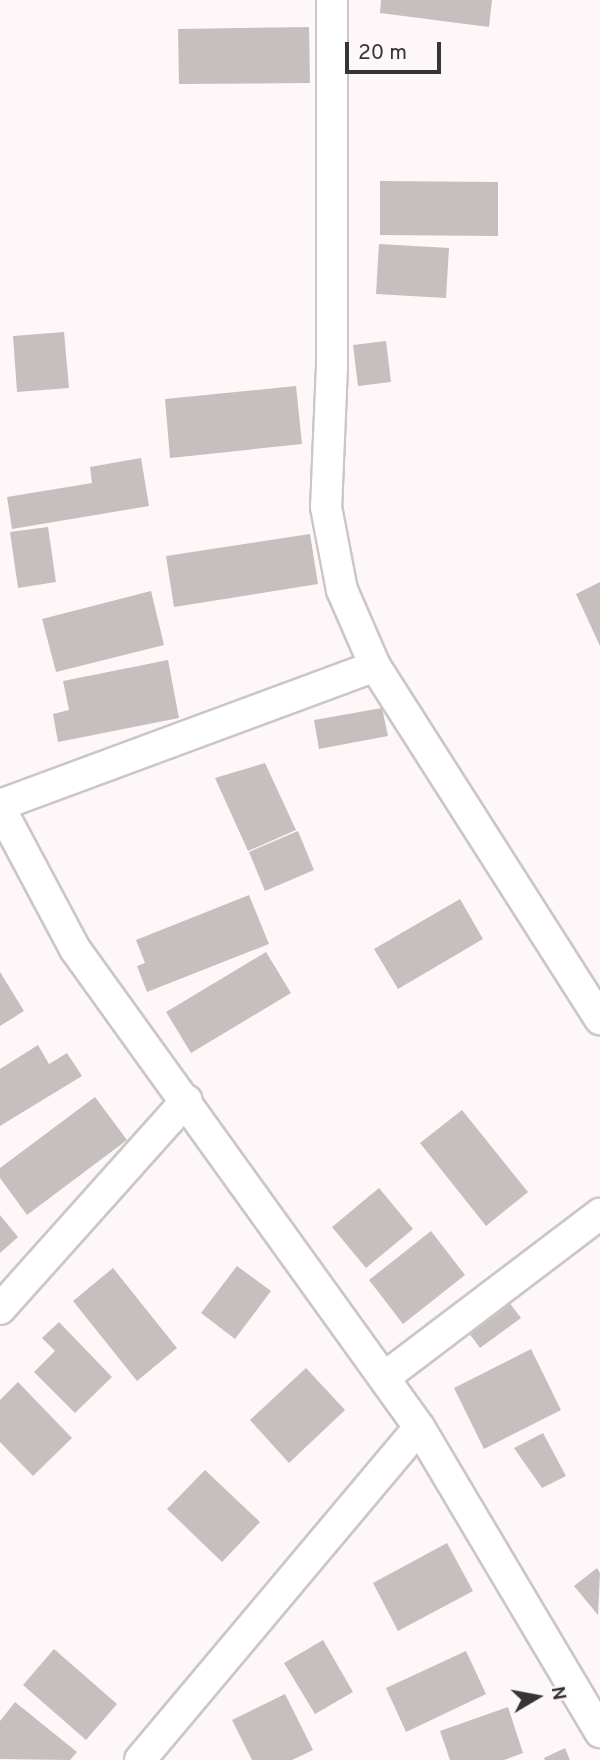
<!DOCTYPE html>
<style>
body{margin:0}
#map{position:relative;width:600px;height:1760px;overflow:hidden;background:#fef7f9;font-family:Overpass,sans-serif}
div>[style]{position:absolute}
[style*='--x']{left:calc(var(--x)*1px);top:calc(var(--y)*1px);width:calc(var(--w)*1px);rotate:calc(var(--a)*1deg)}
.building>*{inset:0;background:#c5bfbe}
.roads{filter:drop-shadow(2px 0 #ccc6c7) drop-shadow(-2px 0 #ccc6c7) drop-shadow(0 2px #ccc6c7) drop-shadow(0 -2px #ccc6c7)}
.street>*{height:30px;margin:-15px;padding:0 15px;transform-origin:15px;border-radius:15px;background:#fff}
span{translate:-50% -50%;white-space:nowrap;text-align:center;line-height:1.15;-webkit-text-stroke:6px #fef7f9;paint-order:stroke}
.north{position:absolute;left:502px;top:1662px;width:70px;height:70px;-webkit-text-stroke:5px #fef7f9;paint-order:stroke;rotate:80deg;font-size:19px;font-weight:700;line-height:28px;text-align:center;color:#363435}
.north::after{content:'';display:block;margin:auto;width:24px;height:32px;background:#363435;clip-path:polygon(50% 0,100% 100%,50% 72%,0 100%)}
.scale{position:absolute;left:345px;top:42px;width:96px;height:32px;box-sizing:border-box;border:4px solid #363435;border-top:0;padding-left:9px;font-size:21px;line-height:24px;white-space:nowrap;color:#363435;-webkit-text-stroke:5px #fef7f9;paint-order:stroke}
</style>
<div id="map">
<div class="building">
<div style="clip-path:polygon(381px 0,492px 0,489px 27px,380px 13px)"></div>
<div style="clip-path:polygon(309px 27px,310px 83px,179px 84px,178px 29px)"></div>
<div style="clip-path:polygon(380px 181px,498px 182px,498px 236px,380px 235px)"></div>
<div style="clip-path:polygon(379px 244px,449px 248px,446px 298px,376px 294px)"></div>
<div style="clip-path:polygon(64px 332px,69px 388px,17px 392px,13px 336px)"></div>
<div style="clip-path:polygon(386px 341px,391px 382px,358px 386px,353px 345px)"></div>
<div style="clip-path:polygon(296px 386px,302px 444px,170px 458px,165px 399px)"></div>
<div style="clip-path:polygon(141px 458px,149px 506px,12px 529px,7px 497px,92px 483px,90px 467px)"></div>
<div style="clip-path:polygon(48px 527px,56px 582px,18px 588px,10px 532px)"></div>
<div style="clip-path:polygon(310px 534px,318px 584px,174px 607px,166px 556px)"></div>
<div style="clip-path:polygon(600px 582px,600px 646px,576px 594px)"></div>
<div style="clip-path:polygon(151px 591px,164px 645px,56px 672px,42px 619px)"></div>
<div style="clip-path:polygon(168px 660px,179px 718px,58px 742px,53px 714px,69px 710px,63px 681px)"></div>
<div style="clip-path:polygon(382px 708px,388px 736px,319px 749px,314px 720px)"></div>
<div style="clip-path:polygon(265px 763px,296px 830px,248px 851px,215px 778px)"></div>
<div style="clip-path:polygon(298px 831px,314px 870px,265px 891px,249px 852px)"></div>
<div style="clip-path:polygon(249px 895px,269px 944px,147px 992px,137px 966px,145px 963px,136px 940px)"></div>
<div style="clip-path:polygon(460px 899px,483px 939px,398px 989px,374px 949px)"></div>
<div style="clip-path:polygon(266px 952px,291px 993px,191px 1053px,166px 1012px)"></div>
<div style="clip-path:polygon(0 972px,24px 1011px,0 1026px)"></div>
<div style="clip-path:polygon(38px 1045px,49px 1064px,67px 1053px,82px 1076px,0 1126px,0 1069px)"></div>
<div style="clip-path:polygon(95px 1097px,127px 1140px,27px 1215px,0 1178px,0 1168px)"></div>
<div style="clip-path:polygon(462px 1110px,528px 1192px,486px 1226px,420px 1143px)"></div>
<div style="clip-path:polygon(379px 1188px,413px 1229px,366px 1268px,332px 1227px)"></div>
<div style="clip-path:polygon(0 1215px,18px 1237px,0 1253px)"></div>
<div style="clip-path:polygon(431px 1231px,465px 1275px,403px 1324px,369px 1280px)"></div>
<div style="clip-path:polygon(237px 1266px,271px 1291px,235px 1339px,201px 1313px)"></div>
<div style="clip-path:polygon(113px 1268px,177px 1348px,137px 1381px,73px 1301px)"></div>
<div style="clip-path:polygon(506px 1298px,521px 1318px,480px 1348px,465px 1328px)"></div>
<div style="clip-path:polygon(59px 1322px,112px 1377px,75px 1413px,34px 1372px,55px 1351px,42px 1338px)"></div>
<div style="clip-path:polygon(531px 1349px,561px 1410px,484px 1449px,454px 1388px)"></div>
<div style="clip-path:polygon(306px 1368px,345px 1410px,289px 1463px,250px 1420px)"></div>
<div style="clip-path:polygon(18px 1382px,72px 1438px,33px 1476px,0 1442px,0 1400px)"></div>
<div style="clip-path:polygon(543px 1433px,566px 1476px,542px 1488px,514px 1448px)"></div>
<div style="clip-path:polygon(205px 1470px,260px 1522px,222px 1562px,167px 1509px)"></div>
<div style="clip-path:polygon(447px 1543px,473px 1591px,398px 1631px,373px 1583px)"></div>
<div style="clip-path:polygon(597px 1568px,600px 1573px,598px 1615px,574px 1586px)"></div>
<div style="clip-path:polygon(323px 1640px,353px 1692px,315px 1714px,284px 1663px)"></div>
<div style="clip-path:polygon(54px 1649px,117px 1704px,86px 1740px,23px 1685px)"></div>
<div style="clip-path:polygon(466px 1651px,486px 1694px,406px 1732px,386px 1688px)"></div>
<div style="clip-path:polygon(285px 1694px,313px 1750px,292px 1760px,252px 1760px,232px 1720px)"></div>
<div style="clip-path:polygon(15px 1702px,77px 1752px,70px 1760px,0 1759px,0 1721px)"></div>
<div style="clip-path:polygon(508px 1707px,523px 1753px,504px 1760px,450px 1760px,440px 1731px)"></div>
<div style="clip-path:polygon(565px 1748px,570px 1760px,545px 1760px,544px 1758px)"></div>
</div>
<div class="roads">
<div class="street">
<div style="--x:332;--y:0;--w:366;--a:90"></div>
<div style="--x:332;--y:366;--w:141;--a:92.4"></div>
<div style="--x:326;--y:507;--w:85;--a:79.1"></div>
<div style="--x:342;--y:590;--w:83;--a:66.5"></div>
<div style="--x:375;--y:666;--w:419;--a:57.5"></div>
<div style="--x:0;--y:805;--w:400;--a:-20.3"></div>
<div style="--x:0;--y:808;--w:160;--a:62"></div>
<div style="--x:75;--y:949;--w:589;--a:54.26"></div>
<div style="--x:419;--y:1427;--w:355;--a:59.3"></div>
<div style="--x:0;--y:1309;--w:280;--a:-48.2"></div>
<div style="--x:385;--y:1377;--w:270;--a:-37.2"></div>
<div style="--x:140;--y:1760;--w:434;--a:-50"></div>
</div>
</div>
<div class="north">N</div>
<div class="scale">20 m</div>
</div>
